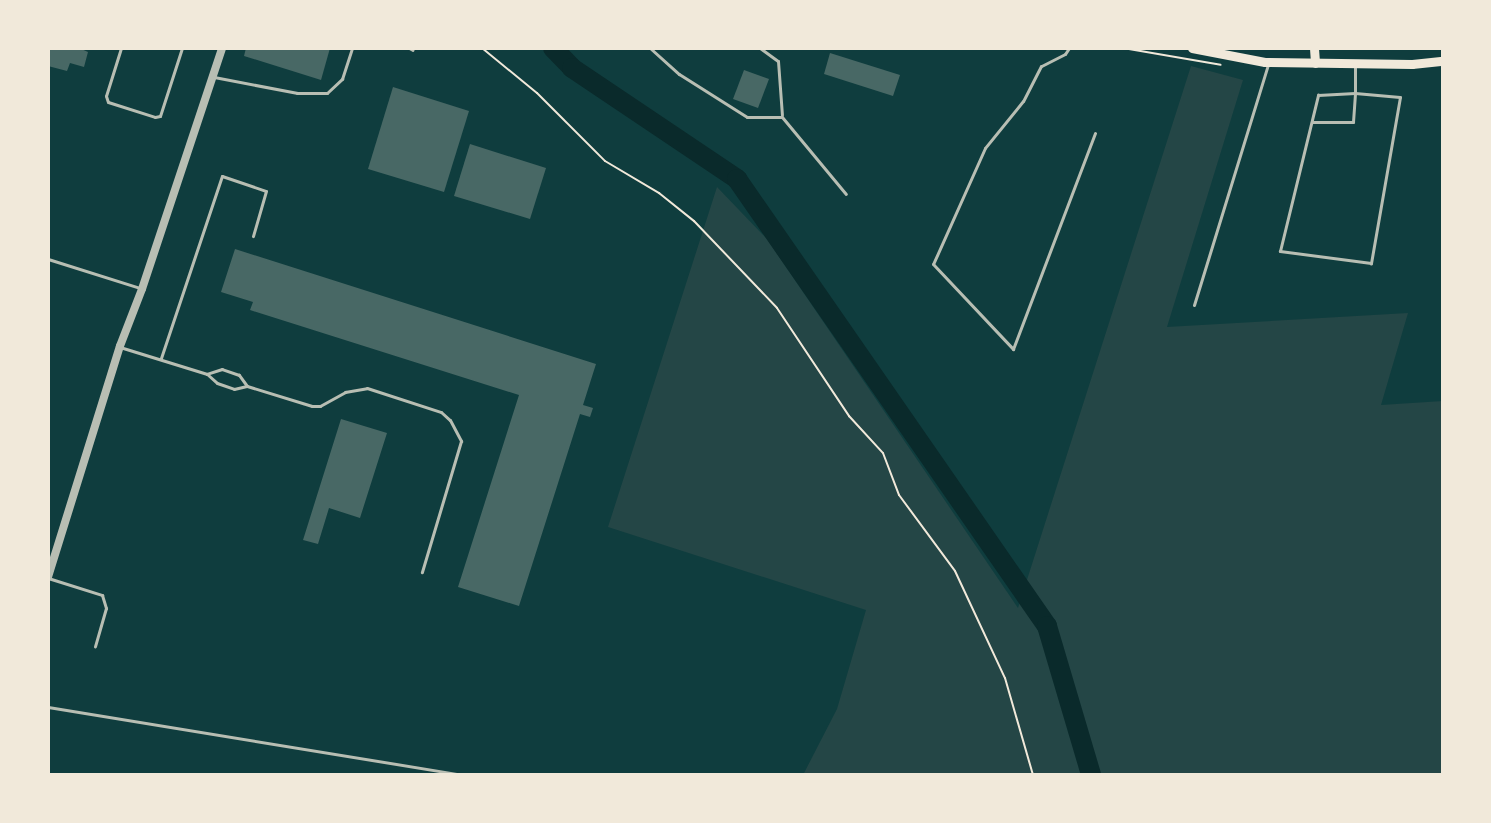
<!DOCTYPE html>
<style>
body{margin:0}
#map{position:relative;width:1491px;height:823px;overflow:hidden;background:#0f3d3e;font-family:Merriweather,serif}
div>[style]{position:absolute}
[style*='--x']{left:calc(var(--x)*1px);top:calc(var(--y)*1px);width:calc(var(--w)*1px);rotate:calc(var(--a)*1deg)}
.green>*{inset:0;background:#244646}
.river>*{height:20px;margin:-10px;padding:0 10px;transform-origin:10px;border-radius:10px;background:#0a2a2b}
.building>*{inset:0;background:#486865}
.path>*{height:2px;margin:-1px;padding:0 1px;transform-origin:1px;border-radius:1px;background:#f1e9da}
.service>*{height:3px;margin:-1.5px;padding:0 1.5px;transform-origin:1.5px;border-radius:1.5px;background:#b8beb3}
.tertiary>*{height:8px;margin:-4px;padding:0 4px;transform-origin:4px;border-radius:4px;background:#b8beb3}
.secondary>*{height:9px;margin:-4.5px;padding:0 4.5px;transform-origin:4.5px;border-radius:4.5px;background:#f1e9da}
span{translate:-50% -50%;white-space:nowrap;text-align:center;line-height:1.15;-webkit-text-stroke:6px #f1e9da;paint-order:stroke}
.frame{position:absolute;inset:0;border:50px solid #f1e9da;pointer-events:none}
</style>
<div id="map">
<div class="green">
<div style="clip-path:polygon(1191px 66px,1243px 80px,1167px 327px,1408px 313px,1381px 405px,1443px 401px,1443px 775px,803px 775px,837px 709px,866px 610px,608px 527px,717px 187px,767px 239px,1018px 608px)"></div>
</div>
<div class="river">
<div style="--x:553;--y:48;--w:28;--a:46"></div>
<div style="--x:572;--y:68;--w:199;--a:33.9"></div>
<div style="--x:737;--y:179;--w:544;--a:55.26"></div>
<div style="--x:1047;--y:626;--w:155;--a:73.5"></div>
</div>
<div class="building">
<div style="clip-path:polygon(48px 48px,79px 48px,88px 52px,84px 67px,70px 63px,67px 71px,48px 66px)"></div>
<div style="clip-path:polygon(246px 48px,330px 48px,321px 80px,244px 56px)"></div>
<div style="clip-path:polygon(830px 53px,900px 75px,893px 96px,824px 74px)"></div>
<div style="clip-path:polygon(744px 70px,769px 79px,758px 108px,733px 99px)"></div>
<div style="clip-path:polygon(393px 87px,469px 111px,444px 192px,368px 169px)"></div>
<div style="clip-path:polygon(470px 144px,546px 168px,530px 219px,454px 196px)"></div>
<div style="clip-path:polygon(235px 249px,596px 364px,583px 405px,593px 408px,590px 417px,580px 414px,519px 606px,458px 587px,519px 395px,250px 310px,253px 302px,221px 292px)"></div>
<div style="clip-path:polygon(341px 419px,387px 433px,360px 518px,329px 508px,318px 544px,303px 540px)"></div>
</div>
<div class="path">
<div style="--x:482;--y:48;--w:71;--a:39.3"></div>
<div style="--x:537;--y:93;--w:96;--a:45"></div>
<div style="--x:605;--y:161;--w:63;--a:30.7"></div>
<div style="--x:659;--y:193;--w:45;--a:38.7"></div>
<div style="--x:694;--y:221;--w:120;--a:46.3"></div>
<div style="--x:777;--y:308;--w:130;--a:56.3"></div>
<div style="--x:849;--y:416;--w:50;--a:47.4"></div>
<div style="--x:883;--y:453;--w:45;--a:69.1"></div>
<div style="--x:899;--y:495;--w:94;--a:53.6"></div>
<div style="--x:955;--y:571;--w:118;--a:65"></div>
<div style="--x:1005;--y:678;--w:101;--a:73.9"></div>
<div style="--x:1123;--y:48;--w:99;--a:9.8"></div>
</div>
<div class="service">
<div style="--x:121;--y:48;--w:50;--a:107.4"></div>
<div style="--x:106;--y:96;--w:6;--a:72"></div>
<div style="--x:108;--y:102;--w:49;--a:17.7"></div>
<div style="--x:155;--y:117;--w:5;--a:-11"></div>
<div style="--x:160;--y:116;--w:71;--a:-72.1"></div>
<div style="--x:409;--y:48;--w:4;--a:27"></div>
<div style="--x:650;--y:48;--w:39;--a:42"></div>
<div style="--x:679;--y:74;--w:80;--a:32.3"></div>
<div style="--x:747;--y:117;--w:35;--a:0"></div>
<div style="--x:782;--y:117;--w:100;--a:50.3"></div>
<div style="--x:760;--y:48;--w:22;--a:36"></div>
<div style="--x:778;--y:61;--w:54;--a:85.8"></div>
<div style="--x:1069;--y:48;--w:7;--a:124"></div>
<div style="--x:1065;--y:54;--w:27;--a:153"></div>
<div style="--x:1041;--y:66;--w:39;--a:117"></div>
<div style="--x:1023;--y:101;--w:60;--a:129"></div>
<div style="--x:985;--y:148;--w:127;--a:114.1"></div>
<div style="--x:933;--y:264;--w:117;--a:46.7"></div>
<div style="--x:1013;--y:349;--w:231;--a:-69.2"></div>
<div style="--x:214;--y:77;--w:85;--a:10.9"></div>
<div style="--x:297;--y:93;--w:30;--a:0"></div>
<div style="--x:327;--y:93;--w:21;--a:-43"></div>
<div style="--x:342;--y:79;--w:33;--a:-72"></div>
<div style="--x:1312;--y:122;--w:41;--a:0"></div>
<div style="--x:1353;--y:122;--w:29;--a:-86"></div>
<div style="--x:1355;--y:93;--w:45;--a:5.1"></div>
<div style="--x:1400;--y:97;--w:169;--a:99.9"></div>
<div style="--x:1371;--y:263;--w:92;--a:-172.5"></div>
<div style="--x:1280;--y:251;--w:161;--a:-76.3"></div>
<div style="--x:1318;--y:95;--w:37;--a:-3"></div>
<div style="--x:1355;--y:93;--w:26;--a:-90"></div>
<div style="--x:48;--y:259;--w:96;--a:17.5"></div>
<div style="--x:1194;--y:305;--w:251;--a:-72.9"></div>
<div style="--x:123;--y:348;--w:88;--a:17.2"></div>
<div style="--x:207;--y:374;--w:13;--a:42"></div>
<div style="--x:217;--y:383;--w:18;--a:19"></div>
<div style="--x:234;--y:389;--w:13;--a:-13"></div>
<div style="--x:247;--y:386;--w:14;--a:-126"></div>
<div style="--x:239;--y:375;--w:18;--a:-161"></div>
<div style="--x:222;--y:369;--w:16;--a:162"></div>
<div style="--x:161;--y:358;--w:192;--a:-71.5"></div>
<div style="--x:222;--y:176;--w:46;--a:18.8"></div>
<div style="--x:266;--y:191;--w:47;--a:106.1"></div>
<div style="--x:247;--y:386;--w:68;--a:17.1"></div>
<div style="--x:312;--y:406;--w:8;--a:0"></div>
<div style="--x:320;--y:406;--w:29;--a:-29"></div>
<div style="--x:345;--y:392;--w:22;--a:-10"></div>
<div style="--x:367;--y:388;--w:78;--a:18"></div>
<div style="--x:441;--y:412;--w:12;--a:42"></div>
<div style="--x:450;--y:420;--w:24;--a:62"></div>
<div style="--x:461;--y:441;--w:137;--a:106.6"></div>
<div style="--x:48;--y:578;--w:57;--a:17.5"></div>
<div style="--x:102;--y:595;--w:14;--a:73"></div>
<div style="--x:106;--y:608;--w:40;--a:106"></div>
<div style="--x:48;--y:707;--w:423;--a:9.3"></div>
</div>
<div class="tertiary">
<div style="--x:48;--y:577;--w:242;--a:-72.7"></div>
<div style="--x:120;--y:346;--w:61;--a:-68.9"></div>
<div style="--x:142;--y:289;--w:254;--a:-71.6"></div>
</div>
<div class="secondary">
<div style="--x:1192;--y:48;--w:74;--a:10.9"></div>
<div style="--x:1265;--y:62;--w:147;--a:0.8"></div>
<div style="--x:1412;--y:64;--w:31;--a:-6"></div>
<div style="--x:1314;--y:48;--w:15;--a:86"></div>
</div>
<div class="frame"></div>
</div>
